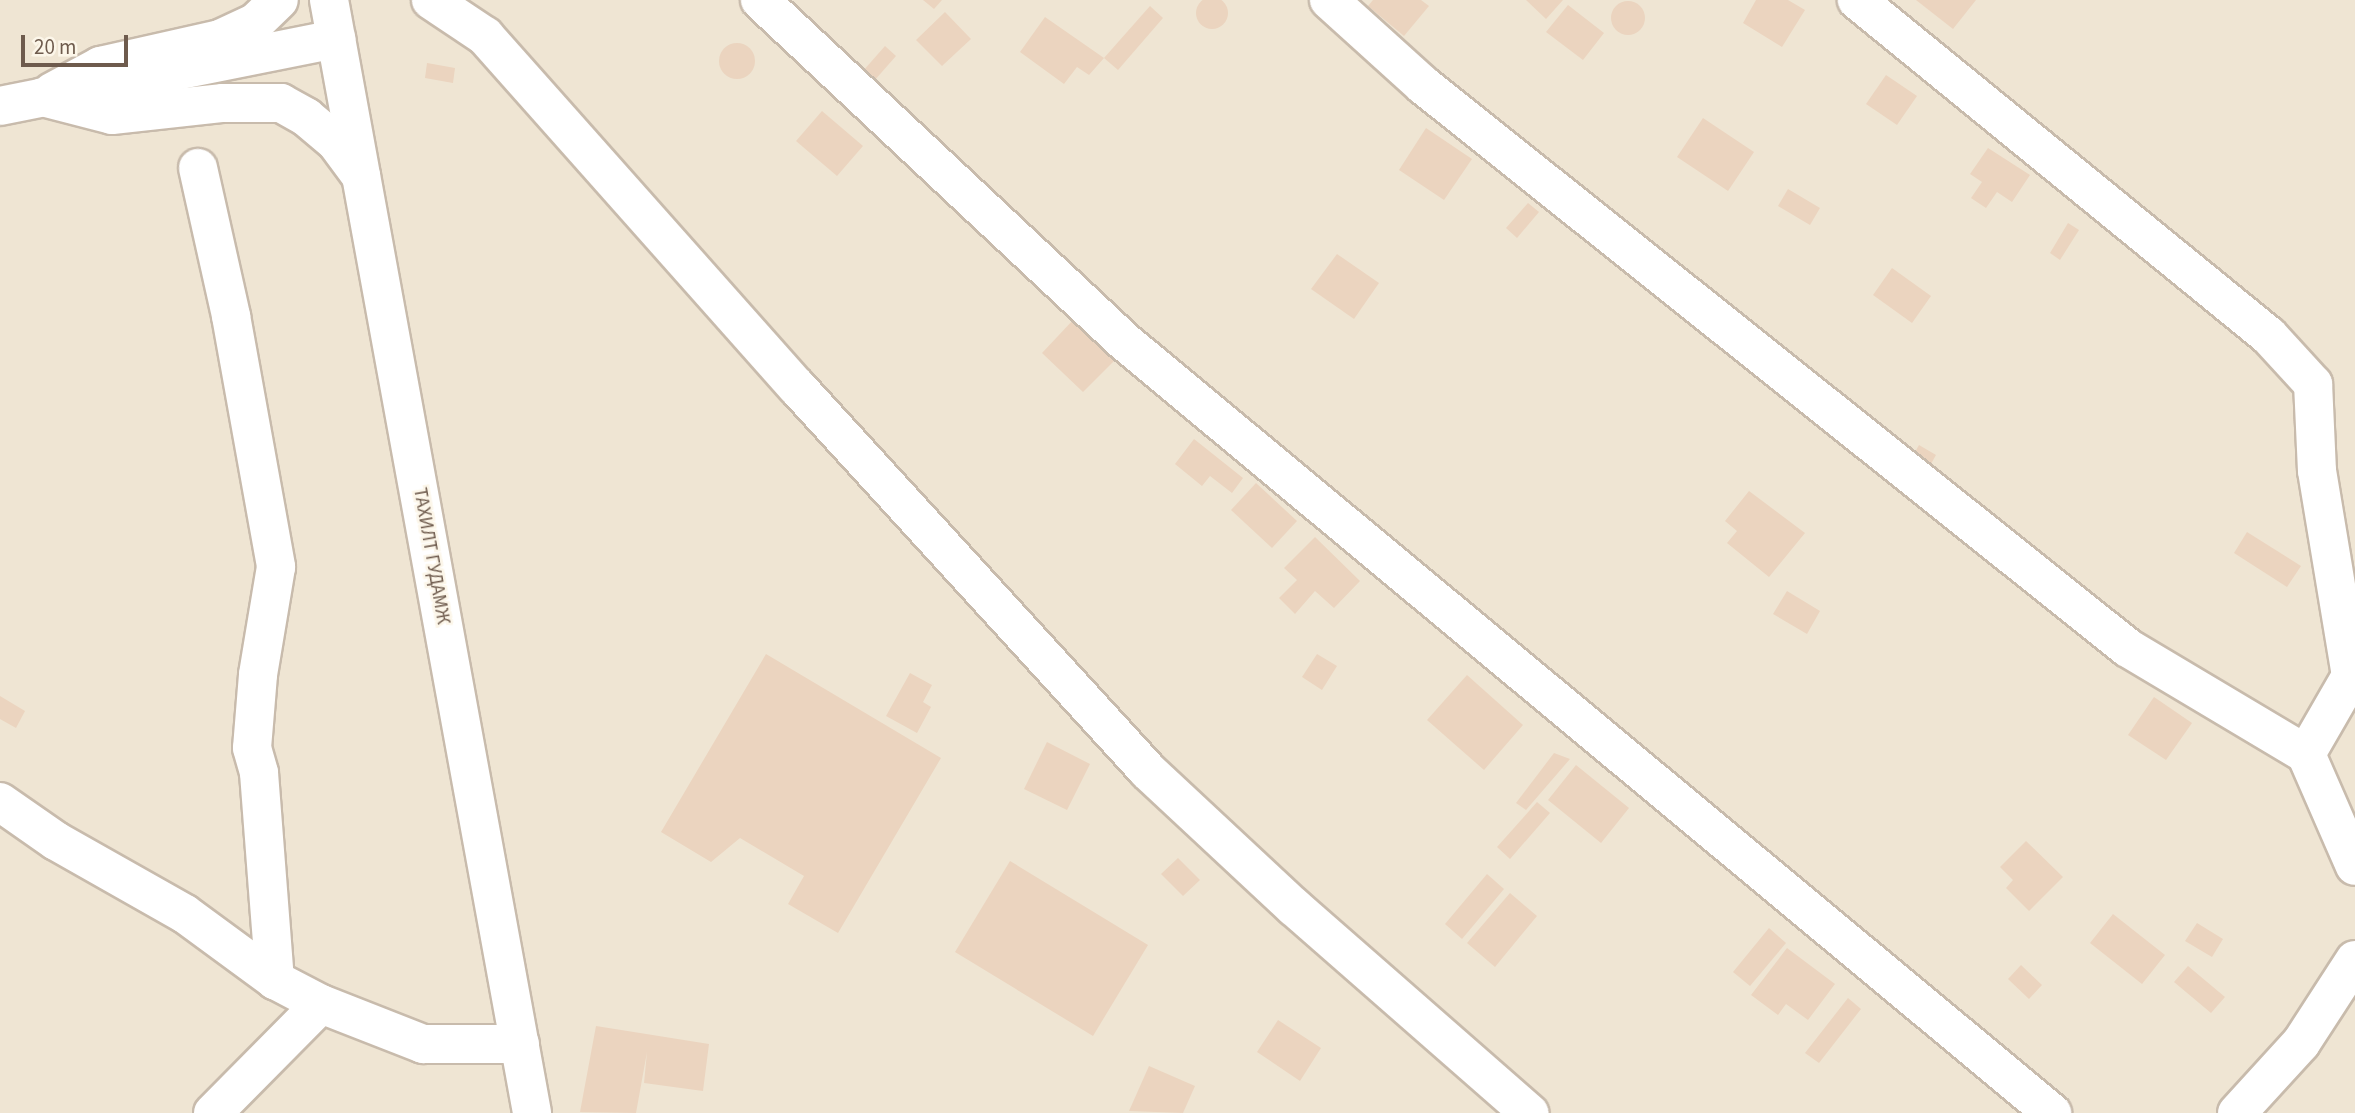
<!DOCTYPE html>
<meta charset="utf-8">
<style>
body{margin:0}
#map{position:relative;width:2355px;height:1113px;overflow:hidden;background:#f9f2e4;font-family:"Source Sans 3",sans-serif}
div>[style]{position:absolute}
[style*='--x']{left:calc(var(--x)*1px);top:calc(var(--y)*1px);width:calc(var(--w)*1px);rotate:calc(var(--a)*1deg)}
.residential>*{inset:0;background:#efe5d3}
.building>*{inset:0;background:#ebd4bf}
.round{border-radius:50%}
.roads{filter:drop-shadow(2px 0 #c8bbac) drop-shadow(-2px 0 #c8bbac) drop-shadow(0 2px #c8bbac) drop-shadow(0 -2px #c8bbac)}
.minor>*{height:38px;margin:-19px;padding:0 19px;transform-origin:19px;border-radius:19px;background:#fff}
.tertiary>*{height:38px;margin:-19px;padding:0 19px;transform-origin:19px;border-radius:19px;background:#fff}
.secondary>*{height:38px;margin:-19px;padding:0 19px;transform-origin:19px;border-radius:19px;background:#fff}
span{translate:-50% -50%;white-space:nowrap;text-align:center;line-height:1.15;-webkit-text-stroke:5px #fcf6e9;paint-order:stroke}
.street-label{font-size:19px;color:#6e5b4d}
.scale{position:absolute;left:21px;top:35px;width:107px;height:32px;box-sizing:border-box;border:4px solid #6e5b4d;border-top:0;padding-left:9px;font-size:21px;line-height:24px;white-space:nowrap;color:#6e5b4d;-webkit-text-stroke:5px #fcf6e9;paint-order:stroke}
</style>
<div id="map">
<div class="residential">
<div style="clip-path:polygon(0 0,2355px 0,2355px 1113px,0 1113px)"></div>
</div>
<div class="building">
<div class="round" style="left:1196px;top:-3px;width:32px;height:32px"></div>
<div style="clip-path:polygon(923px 0,942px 0,934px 9px)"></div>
<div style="clip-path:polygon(1373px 0,1421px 0,1429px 6px,1404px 36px,1368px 6px)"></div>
<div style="clip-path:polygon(1526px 0,1563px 0,1546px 19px)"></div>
<div style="clip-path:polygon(1756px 0,1788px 0,1805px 10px,1782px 47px,1743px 23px)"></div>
<div style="clip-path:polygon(1916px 0,1976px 0,1953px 29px)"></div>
<div class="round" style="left:1611px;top:1px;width:34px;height:34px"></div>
<div style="clip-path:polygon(1568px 5px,1604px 33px,1583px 60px,1546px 32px)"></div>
<div style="clip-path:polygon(1150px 6px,1163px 18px,1118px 70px,1104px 58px)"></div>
<div style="clip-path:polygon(945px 12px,971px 39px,942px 66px,916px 40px)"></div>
<div style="clip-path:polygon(1045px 17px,1104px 58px,1089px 75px,1077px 67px,1064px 84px,1020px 52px)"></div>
<div class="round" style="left:719px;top:43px;width:36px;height:36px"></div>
<div style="clip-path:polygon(885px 46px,896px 56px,874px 81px,863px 71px)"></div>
<div style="clip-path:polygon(427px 63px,455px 68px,453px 83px,425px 78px)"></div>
<div style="clip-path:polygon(1886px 75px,1917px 96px,1897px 125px,1866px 104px)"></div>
<div style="clip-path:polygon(822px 111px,863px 146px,837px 176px,796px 141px)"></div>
<div style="clip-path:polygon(1703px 118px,1754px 152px,1728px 191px,1677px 157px)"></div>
<div style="clip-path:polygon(1426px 128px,1472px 159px,1444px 200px,1399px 170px)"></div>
<div style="clip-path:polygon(1988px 148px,2030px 175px,2012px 202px,1997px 192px,1986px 208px,1971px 198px,1982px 182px,1970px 174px)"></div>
<div style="clip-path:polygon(1788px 189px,1820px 208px,1810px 225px,1778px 206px)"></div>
<div style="clip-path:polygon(1528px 203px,1539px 212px,1517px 238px,1506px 228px)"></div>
<div style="clip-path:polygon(2068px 223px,2079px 230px,2060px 260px,2050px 253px)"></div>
<div style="clip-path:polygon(1337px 254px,1379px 283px,1354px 319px,1311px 289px)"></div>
<div style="clip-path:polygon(1892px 268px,1931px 296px,1912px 323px,1873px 295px)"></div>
<div style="clip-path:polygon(1074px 319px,1115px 360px,1083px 392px,1042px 353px)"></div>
<div style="clip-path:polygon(1194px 439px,1243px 478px,1232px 493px,1210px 476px,1202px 486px,1175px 464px)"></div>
<div style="clip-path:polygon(1919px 445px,1936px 455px,1927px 471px,1910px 461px)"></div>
<div style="clip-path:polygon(1256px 483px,1297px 521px,1272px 548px,1231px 510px)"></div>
<div style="clip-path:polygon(1749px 491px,1805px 533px,1769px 577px,1727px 543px,1737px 531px,1725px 521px)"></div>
<div style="clip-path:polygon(2247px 532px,2301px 566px,2287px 587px,2234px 553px)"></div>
<div style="clip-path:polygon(1315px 537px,1360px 581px,1334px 608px,1315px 591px,1295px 614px,1279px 598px,1297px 580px,1284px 568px)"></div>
<div style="clip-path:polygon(1787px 591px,1820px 611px,1807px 634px,1773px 614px)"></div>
<div style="clip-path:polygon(766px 654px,941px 758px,838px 933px,788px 904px,804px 876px,740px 838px,711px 862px,661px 832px)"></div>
<div style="clip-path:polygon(1317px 654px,1337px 666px,1322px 690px,1302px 677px)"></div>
<div style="clip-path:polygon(910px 673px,932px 685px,923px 702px,931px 707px,917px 733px,886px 716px)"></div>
<div style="clip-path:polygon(1467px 675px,1523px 725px,1484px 770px,1427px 720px)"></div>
<div style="clip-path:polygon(0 696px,25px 711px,16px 728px,0 719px)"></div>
<div style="clip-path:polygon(2154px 697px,2192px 723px,2166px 760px,2128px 735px)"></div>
<div style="clip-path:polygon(1047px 742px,1090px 764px,1067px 810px,1024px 789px)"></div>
<div style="clip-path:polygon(1554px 753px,1570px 759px,1526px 810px,1516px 803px)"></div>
<div style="clip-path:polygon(1576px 765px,1629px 808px,1601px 843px,1548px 800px)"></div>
<div style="clip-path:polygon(1537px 802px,1550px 813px,1510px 859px,1497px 847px)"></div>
<div style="clip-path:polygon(2026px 841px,2063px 877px,2029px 911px,2006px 888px,2013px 880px,2000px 867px)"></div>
<div style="clip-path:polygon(1178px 858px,1200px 880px,1183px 896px,1161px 874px)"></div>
<div style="clip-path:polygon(1010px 861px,1148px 945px,1093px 1036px,955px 952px)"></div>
<div style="clip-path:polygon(1487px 874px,1504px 889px,1462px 939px,1445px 924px)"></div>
<div style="clip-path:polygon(1510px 893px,1537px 916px,1495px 967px,1467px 943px)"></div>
<div style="clip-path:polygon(2113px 914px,2165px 955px,2142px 984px,2090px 943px)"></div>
<div style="clip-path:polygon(2197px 923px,2223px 939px,2212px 957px,2185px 941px)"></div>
<div style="clip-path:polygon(1769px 928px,1786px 943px,1750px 986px,1733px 972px)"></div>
<div style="clip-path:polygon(1787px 948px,1835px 984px,1808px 1020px,1786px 1004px,1778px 1015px,1751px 995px)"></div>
<div style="clip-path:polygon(2021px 965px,2042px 985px,2029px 999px,2008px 979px)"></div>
<div style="clip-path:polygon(2188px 966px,2225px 997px,2211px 1013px,2174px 982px)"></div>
<div style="clip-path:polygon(1848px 998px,1861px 1009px,1819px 1063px,1805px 1053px)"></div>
<div style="clip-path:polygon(1278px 1020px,1321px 1048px,1300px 1081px,1257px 1052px)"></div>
<div style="clip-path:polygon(596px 1026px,709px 1044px,703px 1091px,644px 1083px,647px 1052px,636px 1113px,580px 1112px)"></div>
<div style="clip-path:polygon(1149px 1066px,1195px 1086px,1183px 1113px,1129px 1111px)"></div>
</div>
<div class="roads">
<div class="minor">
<div style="--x:431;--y:0;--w:65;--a:33.7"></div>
<div style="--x:485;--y:36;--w:470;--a:48.4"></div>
<div style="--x:797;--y:387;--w:520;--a:47.57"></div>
<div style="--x:1148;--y:771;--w:200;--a:43"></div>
<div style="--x:1294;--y:907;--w:313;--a:41.2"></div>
<div style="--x:760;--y:0;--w:500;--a:43.14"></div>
<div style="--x:1125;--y:342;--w:1206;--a:39.75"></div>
<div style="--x:1329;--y:0;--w:127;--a:42.1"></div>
<div style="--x:1423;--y:85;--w:902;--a:38.61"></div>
<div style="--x:2128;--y:648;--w:207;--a:30.8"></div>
<div style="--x:2306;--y:754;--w:90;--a:-60"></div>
<div style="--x:2351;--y:676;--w:208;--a:-99.4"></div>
<div style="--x:2317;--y:471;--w:87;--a:-92.6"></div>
<div style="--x:2313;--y:384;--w:65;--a:-132.5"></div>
<div style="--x:2269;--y:336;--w:532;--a:-140.8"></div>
<div style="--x:198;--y:168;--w:152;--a:77.4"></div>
<div style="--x:231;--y:316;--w:255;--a:79.8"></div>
<div style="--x:276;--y:567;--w:109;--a:99.5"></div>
<div style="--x:258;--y:675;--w:73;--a:94.7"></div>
<div style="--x:252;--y:748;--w:26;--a:74"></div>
<div style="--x:259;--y:773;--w:208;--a:85.6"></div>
<div style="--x:2306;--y:754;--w:122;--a:66.4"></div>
<div style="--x:0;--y:802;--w:68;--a:34.9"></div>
<div style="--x:56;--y:841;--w:148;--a:29.5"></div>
<div style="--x:185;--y:914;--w:112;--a:36.3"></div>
<div style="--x:275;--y:980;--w:52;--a:27.6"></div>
<div style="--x:321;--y:1004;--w:110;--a:21.4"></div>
<div style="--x:423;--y:1044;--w:97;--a:0"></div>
<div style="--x:213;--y:1113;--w:153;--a:-45.3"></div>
<div style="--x:2237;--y:1113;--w:95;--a:-47.6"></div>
<div style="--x:2301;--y:1043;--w:99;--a:-57"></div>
</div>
<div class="tertiary">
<div style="--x:52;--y:92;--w:55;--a:-28.4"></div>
<div style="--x:100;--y:66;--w:123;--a:-12.7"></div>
<div style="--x:220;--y:39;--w:38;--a:-25"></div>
<div style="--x:255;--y:23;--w:33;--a:-44"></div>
<div style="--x:43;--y:97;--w:71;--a:14.6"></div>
<div style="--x:112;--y:115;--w:112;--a:-6.2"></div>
<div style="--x:223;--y:103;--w:58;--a:0"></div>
<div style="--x:281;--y:103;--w:29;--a:29"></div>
<div style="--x:306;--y:117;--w:38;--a:40"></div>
<div style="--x:335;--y:141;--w:44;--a:53.4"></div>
</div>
<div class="secondary">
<div style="--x:329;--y:0;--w:1131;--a:79.66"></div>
<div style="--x:0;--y:106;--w:343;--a:-11.3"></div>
</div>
</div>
<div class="street-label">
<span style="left:431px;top:556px;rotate:80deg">ТАХИЛТ ГУДАМЖ</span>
</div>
<div class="scale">20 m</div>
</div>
